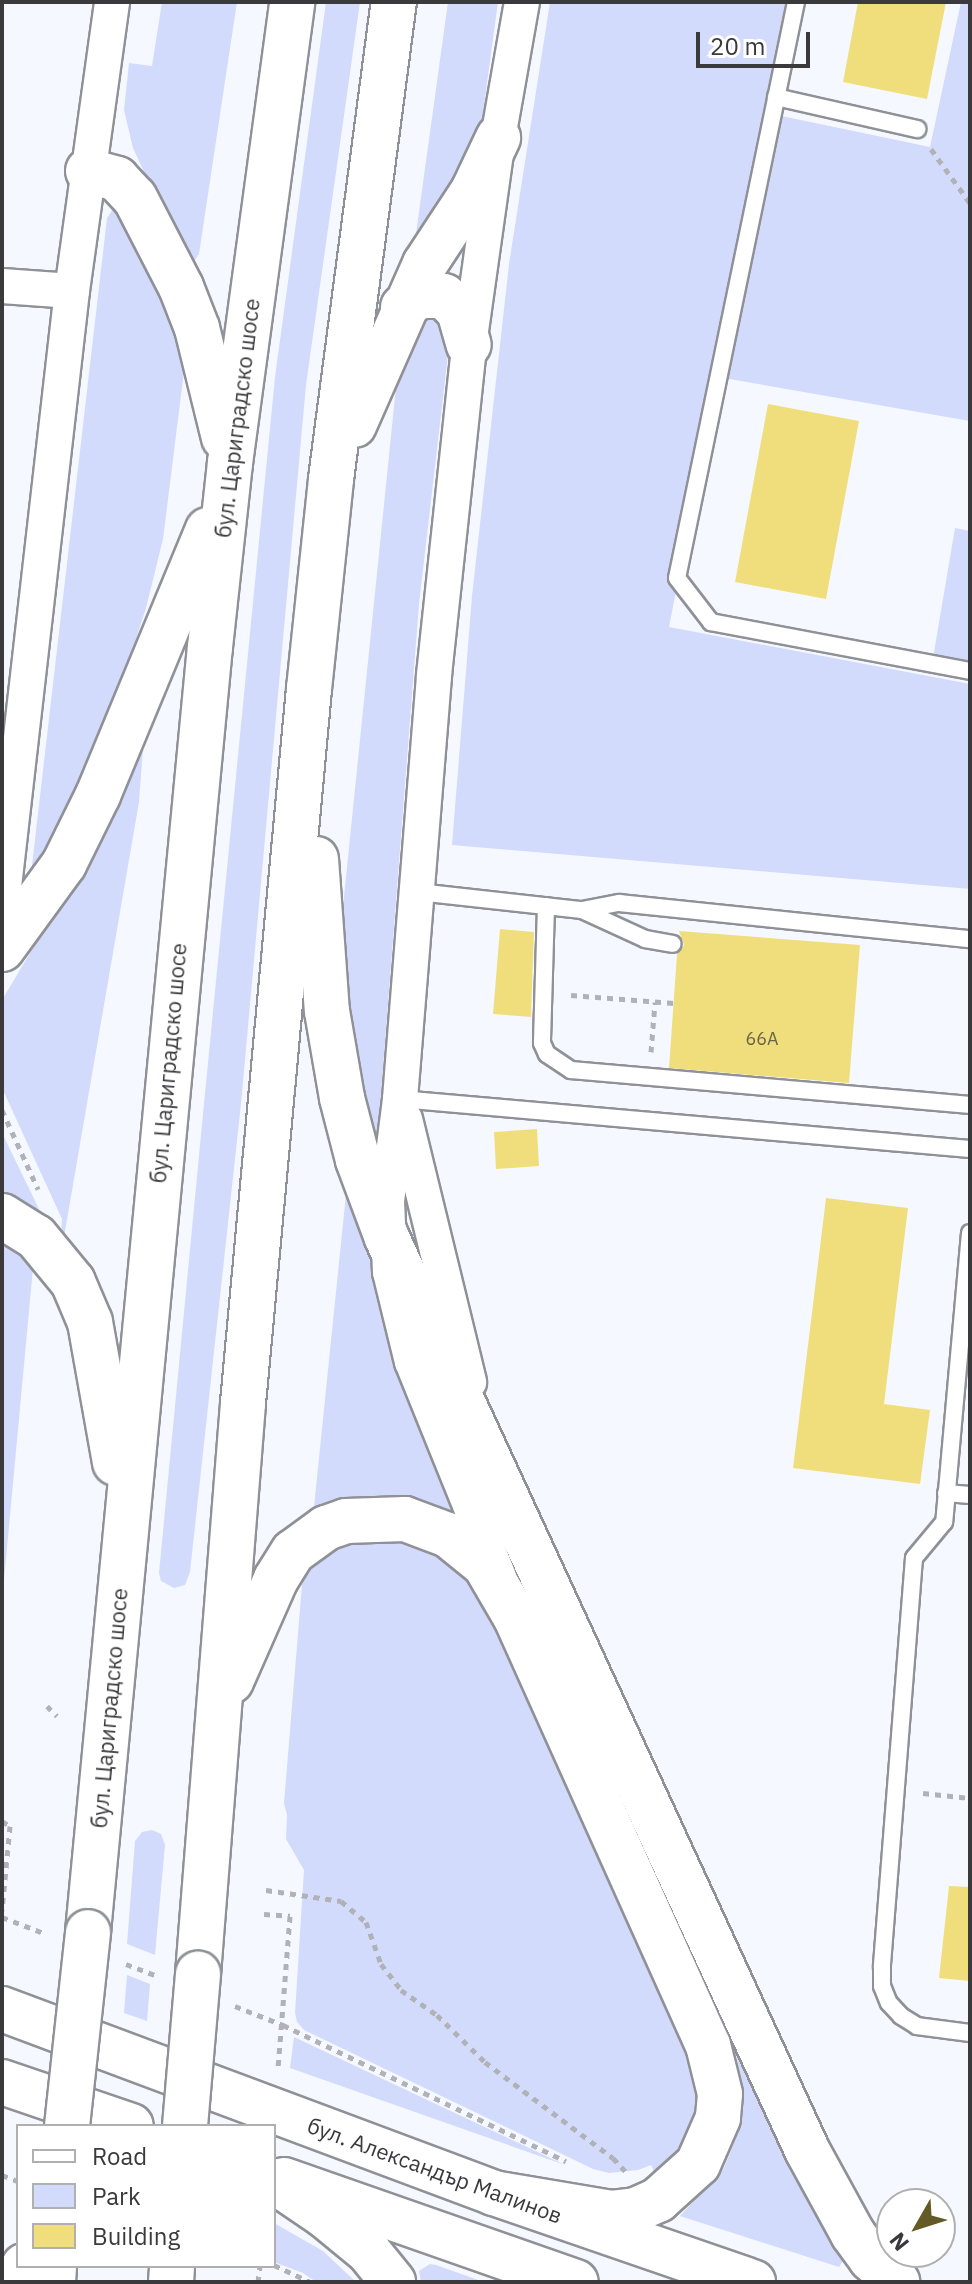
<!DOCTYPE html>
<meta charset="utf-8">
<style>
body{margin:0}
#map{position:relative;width:972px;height:2284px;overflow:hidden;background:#f6f8ff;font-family:"IBM Plex Sans",sans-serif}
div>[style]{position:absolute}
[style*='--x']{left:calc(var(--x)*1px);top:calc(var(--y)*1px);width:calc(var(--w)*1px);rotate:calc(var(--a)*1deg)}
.green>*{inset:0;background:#d2dbfb}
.building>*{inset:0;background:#f0de7d}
.path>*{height:5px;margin-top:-2.5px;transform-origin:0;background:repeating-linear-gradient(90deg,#b1b2b8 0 6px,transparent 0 12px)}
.roads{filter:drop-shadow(2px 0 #8f9197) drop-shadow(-2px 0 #8f9197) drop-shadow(0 2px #8f9197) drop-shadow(0 -2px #8f9197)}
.service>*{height:16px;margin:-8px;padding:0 8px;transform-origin:8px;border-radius:8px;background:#fff}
.minor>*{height:34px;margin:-17px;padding:0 17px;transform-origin:17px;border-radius:17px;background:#fff}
.primary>*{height:44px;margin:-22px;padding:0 22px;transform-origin:22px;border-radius:22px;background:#fff}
.trunk>*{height:44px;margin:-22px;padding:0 22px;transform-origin:22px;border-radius:22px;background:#fff}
.bridges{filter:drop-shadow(2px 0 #8f9197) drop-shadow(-2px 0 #8f9197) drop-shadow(0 2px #8f9197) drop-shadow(0 -2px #8f9197)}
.trunk-bridge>*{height:44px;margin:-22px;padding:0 22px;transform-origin:22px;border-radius:22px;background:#fff}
span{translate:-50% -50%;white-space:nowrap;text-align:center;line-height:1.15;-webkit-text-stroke:6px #fff;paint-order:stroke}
.number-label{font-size:18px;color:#68634d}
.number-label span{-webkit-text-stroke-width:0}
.street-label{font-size:22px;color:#3a3a3d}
.frame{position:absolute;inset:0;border:4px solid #3a3a3d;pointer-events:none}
.legend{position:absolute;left:16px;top:2124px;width:260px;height:144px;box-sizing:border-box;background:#fff;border:2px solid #b0b0b1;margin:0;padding:10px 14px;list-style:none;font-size:24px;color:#3a3a3d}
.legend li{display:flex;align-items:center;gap:16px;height:40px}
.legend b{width:40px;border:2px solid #b0b0b1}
.north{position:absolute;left:876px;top:2188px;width:80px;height:80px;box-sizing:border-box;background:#fff;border:2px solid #b0b0b1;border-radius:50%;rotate:231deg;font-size:22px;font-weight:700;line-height:32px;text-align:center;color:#3a3a3d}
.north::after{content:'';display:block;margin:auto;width:28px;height:36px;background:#635a26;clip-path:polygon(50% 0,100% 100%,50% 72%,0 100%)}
.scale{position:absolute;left:696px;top:32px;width:114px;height:36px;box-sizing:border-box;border:4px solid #3a3a3d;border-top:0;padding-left:10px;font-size:24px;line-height:28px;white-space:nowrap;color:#3a3a3d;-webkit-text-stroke:6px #fff;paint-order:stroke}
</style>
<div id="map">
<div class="green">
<div style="clip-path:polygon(162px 2px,237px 2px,199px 254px,193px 263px,180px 250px,133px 148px,124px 110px,129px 63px,152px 66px)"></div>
<div style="clip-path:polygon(326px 2px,360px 2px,306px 385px,241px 1104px,190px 1572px,185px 1585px,174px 1588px,161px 1581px,159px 1573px,203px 1114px,275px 377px)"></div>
<div style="clip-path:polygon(448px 2px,498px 2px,480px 135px,472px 159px,414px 248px)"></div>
<div style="clip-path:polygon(550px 2px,795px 2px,772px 114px,930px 147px,961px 2px,970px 2px,970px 421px,718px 377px,669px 627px,970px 684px,970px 889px,452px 845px,472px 596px,509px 264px)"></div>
<div style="clip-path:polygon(113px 209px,118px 210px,166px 298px,185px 363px,163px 539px,146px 608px,113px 709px,55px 848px,31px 874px,107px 218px)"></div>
<div style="clip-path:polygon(426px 311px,451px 329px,419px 604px,377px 1146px,351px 1086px,341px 926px,397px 377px)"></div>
<div style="clip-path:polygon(955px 528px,970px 531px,970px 671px,932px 664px)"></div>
<div style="clip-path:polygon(144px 735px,139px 802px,64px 1237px,61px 1235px,62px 1219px,2px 1088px,2px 1000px,60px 903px)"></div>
<div style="clip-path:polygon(2px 1133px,42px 1215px,2px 1197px)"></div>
<div style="clip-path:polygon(351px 1189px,458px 1514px,454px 1515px,441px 1508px,400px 1498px,353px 1499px,317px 1510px,314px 1507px,346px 1194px)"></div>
<div style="clip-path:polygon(2px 1239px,24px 1255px,33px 1268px,4px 1580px)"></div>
<div style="clip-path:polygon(443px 1395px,830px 2240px,844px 2259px,839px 2267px,680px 2216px,724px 2168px,738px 2133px,743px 2097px,737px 2058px,436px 1399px)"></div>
<div style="clip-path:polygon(386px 1537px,431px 1548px,456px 1565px,473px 1586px,490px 1617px,698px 2076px,697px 2122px,676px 2158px,656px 2176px,651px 2165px,638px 2170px,609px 2173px,593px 2169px,304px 2030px,297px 2022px,295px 2013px,304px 1870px,286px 1839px,287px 1815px,284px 1803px,302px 1585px,308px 1566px,342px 1541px)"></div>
<div style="clip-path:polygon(152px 1830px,161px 1834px,165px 1845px,155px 1955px,127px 1944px,135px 1841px,142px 1832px)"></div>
<div style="clip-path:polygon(127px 1975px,150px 1984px,147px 2021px,124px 2013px)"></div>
<div style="clip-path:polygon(294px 2037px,565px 2165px,290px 2068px)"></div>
<div style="clip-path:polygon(274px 2223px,323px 2251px,356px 2282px,316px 2282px,303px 2273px,274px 2262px)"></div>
<div style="clip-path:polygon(430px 2264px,436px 2265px,484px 2282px,421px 2282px,419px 2271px)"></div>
</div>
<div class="building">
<div style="clip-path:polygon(858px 2px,946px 2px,927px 99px,843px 82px)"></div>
<div style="clip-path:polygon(768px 404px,859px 421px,826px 599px,735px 582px)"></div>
<div style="clip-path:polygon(500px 929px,534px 932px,531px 1017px,493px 1014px)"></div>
<div style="clip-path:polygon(679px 931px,860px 945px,849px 1083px,669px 1068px,677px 954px,684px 945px)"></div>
<div style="clip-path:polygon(537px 1129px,539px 1166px,496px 1169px,494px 1132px)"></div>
<div style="clip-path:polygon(826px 1198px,908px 1208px,884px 1404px,930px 1410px,920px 1484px,793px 1468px)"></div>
<div style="clip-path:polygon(949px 1886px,970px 1887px,970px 1981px,939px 1978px)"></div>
</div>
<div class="path">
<div style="--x:931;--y:149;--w:67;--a:54.2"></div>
<div style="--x:571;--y:995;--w:103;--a:4.4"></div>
<div style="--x:651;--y:1052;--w:50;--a:-85.4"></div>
<div style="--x:2;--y:1110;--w:87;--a:65.5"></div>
<div style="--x:47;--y:1706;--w:14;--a:45"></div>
<div style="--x:923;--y:1793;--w:47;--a:6.1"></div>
<div style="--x:2;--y:1821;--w:9;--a:32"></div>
<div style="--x:10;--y:1826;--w:85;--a:95.4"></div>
<div style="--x:266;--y:1890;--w:76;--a:8.3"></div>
<div style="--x:341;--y:1901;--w:33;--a:40"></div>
<div style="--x:366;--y:1922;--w:45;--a:70.3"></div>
<div style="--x:381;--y:1964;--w:33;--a:52"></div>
<div style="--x:401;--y:1990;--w:44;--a:34.8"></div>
<div style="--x:437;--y:2015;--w:67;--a:44.4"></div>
<div style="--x:485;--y:2062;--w:160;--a:36.9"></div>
<div style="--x:613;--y:2158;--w:18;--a:47"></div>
<div style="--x:264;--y:1914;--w:26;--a:4"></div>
<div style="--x:290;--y:1916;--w:153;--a:94.5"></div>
<div style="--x:2;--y:1917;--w:47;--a:21.1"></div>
<div style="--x:126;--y:1964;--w:34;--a:21"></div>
<div style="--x:235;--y:2006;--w:52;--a:21.6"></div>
<div style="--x:283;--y:2025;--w:314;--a:25.7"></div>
<div style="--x:2;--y:2175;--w:17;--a:21"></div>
<div style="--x:274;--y:2265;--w:40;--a:25"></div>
<div style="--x:258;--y:2282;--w:16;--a:-83"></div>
</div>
<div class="roads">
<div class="service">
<div style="--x:796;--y:2;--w:588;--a:101.67"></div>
<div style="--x:677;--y:578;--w:56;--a:52.3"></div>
<div style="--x:711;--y:622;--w:264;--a:10.7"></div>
<div style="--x:776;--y:97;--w:145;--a:12.8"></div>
<div style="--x:418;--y:892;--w:165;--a:6.3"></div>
<div style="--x:582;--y:910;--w:38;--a:-11"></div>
<div style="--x:619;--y:903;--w:353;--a:5.9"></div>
<div style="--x:546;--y:906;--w:137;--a:91.7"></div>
<div style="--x:542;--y:1043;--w:12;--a:66"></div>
<div style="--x:547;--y:1054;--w:29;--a:34"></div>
<div style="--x:571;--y:1070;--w:401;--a:5"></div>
<div style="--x:582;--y:910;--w:69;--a:24.7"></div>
<div style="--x:645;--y:939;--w:28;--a:10"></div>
<div style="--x:400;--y:1099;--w:572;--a:5.01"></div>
<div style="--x:970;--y:1233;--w:290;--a:95.1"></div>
<div style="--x:944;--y:1522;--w:47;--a:129.8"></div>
<div style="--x:914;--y:1558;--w:411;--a:94.5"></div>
<div style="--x:882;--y:1968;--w:18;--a:90"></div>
<div style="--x:882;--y:1986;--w:18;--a:68"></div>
<div style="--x:889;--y:2003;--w:18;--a:47"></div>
<div style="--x:901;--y:2016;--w:19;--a:32"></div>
<div style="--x:917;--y:2026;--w:53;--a:7.5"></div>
<div style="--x:946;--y:1493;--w:24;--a:5"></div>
</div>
<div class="minor">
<div style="--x:2;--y:286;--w:70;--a:4.1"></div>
<div style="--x:2;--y:904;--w:617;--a:-83.49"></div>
<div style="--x:72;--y:291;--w:292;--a:-82.1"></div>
<div style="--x:405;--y:1119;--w:271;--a:76.3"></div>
<div style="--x:499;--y:1577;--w:232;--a:-112"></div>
<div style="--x:412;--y:1362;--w:93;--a:-103.7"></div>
<div style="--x:390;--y:1272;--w:71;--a:-92.4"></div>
<div style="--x:387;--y:1201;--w:103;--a:-82.7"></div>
<div style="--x:400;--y:1099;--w:425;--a:-85.4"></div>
<div style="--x:434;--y:675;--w:332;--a:-83.9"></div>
<div style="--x:469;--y:345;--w:209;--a:-82"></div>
<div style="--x:498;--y:138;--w:138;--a:-80"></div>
</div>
<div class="primary">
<div style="--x:2;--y:2009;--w:525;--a:20.5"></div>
<div style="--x:494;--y:2193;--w:274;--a:19"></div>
<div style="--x:2;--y:2082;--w:136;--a:18.8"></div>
<div style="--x:284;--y:2180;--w:309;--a:19.3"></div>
</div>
<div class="trunk">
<div style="--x:88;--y:171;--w:30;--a:15"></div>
<div style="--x:117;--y:179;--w:26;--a:47"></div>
<div style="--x:135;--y:198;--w:100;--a:62.7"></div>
<div style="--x:181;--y:287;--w:44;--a:68.7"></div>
<div style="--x:197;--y:328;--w:113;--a:76.2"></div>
<div style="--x:403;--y:307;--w:20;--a:-33"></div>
<div style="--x:420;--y:296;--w:24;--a:0"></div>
<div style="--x:444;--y:296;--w:21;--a:45"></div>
<div style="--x:459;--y:311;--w:35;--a:74"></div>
<div style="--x:354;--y:425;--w:176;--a:-66.2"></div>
<div style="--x:425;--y:264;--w:87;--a:-56.7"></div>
<div style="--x:473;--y:191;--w:59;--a:-64.7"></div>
<div style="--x:316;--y:859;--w:152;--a:85.9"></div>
<div style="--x:327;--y:1011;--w:88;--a:80.2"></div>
<div style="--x:342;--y:1098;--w:64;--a:75.5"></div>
<div style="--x:358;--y:1160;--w:83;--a:69.6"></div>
<div style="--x:387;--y:1238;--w:1004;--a:65.27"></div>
<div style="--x:807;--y:2150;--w:96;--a:61.3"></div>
<div style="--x:853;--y:2234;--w:31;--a:54"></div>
<div style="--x:871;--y:2259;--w:35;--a:41"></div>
<div style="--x:2;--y:949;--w:105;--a:-53.9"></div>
<div style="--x:64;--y:864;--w:77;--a:-63.8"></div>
<div style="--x:98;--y:795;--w:287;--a:-67.5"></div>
<div style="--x:2;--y:1216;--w:40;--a:32"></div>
<div style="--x:36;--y:1237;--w:58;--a:50.6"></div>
<div style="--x:73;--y:1282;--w:43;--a:67"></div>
<div style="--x:90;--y:1322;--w:143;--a:79.9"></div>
<div style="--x:231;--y:1681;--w:111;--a:-66.2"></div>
<div style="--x:276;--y:1579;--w:32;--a:-58"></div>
<div style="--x:293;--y:1552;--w:41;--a:-36"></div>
<div style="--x:326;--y:1528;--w:21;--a:-19"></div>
<div style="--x:346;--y:1521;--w:59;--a:-1.9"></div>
<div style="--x:405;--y:1519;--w:46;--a:20.4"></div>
<div style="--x:448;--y:1535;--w:48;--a:39"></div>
<div style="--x:485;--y:1565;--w:61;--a:59.7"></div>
<div style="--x:516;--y:1618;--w:468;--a:65.8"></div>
<div style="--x:708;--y:2045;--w:50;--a:76.2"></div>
<div style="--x:720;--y:2094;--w:24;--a:95"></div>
<div style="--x:718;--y:2118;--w:50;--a:113.5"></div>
<div style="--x:698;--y:2164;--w:54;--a:138"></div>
<div style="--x:658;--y:2200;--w:24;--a:156"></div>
<div style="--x:636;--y:2210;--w:24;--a:173"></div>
<div style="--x:612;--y:2213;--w:120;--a:-170.4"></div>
<div style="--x:88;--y:1932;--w:1291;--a:-84.58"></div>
<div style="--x:210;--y:647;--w:185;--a:-83.8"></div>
<div style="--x:230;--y:463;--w:465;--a:-82.3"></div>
<div style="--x:198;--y:1974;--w:573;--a:-85.49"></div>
<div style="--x:243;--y:1403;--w:717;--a:-84.72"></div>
<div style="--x:309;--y:689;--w:211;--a:-84"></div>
<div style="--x:331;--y:479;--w:481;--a:-82.5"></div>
<div style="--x:274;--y:2181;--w:60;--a:34.2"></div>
<div style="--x:324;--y:2215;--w:57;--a:39.3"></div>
<div style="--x:368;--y:2251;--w:40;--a:51"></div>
<div style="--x:14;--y:2282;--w:19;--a:-58"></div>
<div style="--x:53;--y:2282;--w:16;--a:-86"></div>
<div style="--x:171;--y:2282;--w:16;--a:-86"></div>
</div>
</div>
<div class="bridges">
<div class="trunk-bridge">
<div style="--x:67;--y:2126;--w:195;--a:-83.8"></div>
<div style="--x:185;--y:2126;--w:153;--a:-85.1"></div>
</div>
</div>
<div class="number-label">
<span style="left:762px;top:1039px">66А</span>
</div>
<div class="street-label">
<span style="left:237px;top:418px;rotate:-83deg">бул. Цариградско шосе</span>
<span style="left:168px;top:1063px;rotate:-85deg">бул. Цариградско шосе</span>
<span style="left:109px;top:1708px;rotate:-85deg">бул. Цариградско шосе</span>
<span style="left:435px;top:2170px;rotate:20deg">бул. Александър Малинов</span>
</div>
<div class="frame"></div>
<ul class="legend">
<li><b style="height:10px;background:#fff"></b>Road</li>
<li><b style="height:22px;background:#d2dbfb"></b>Park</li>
<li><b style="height:22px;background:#f0de7d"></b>Building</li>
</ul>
<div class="north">N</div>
<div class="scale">20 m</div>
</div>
